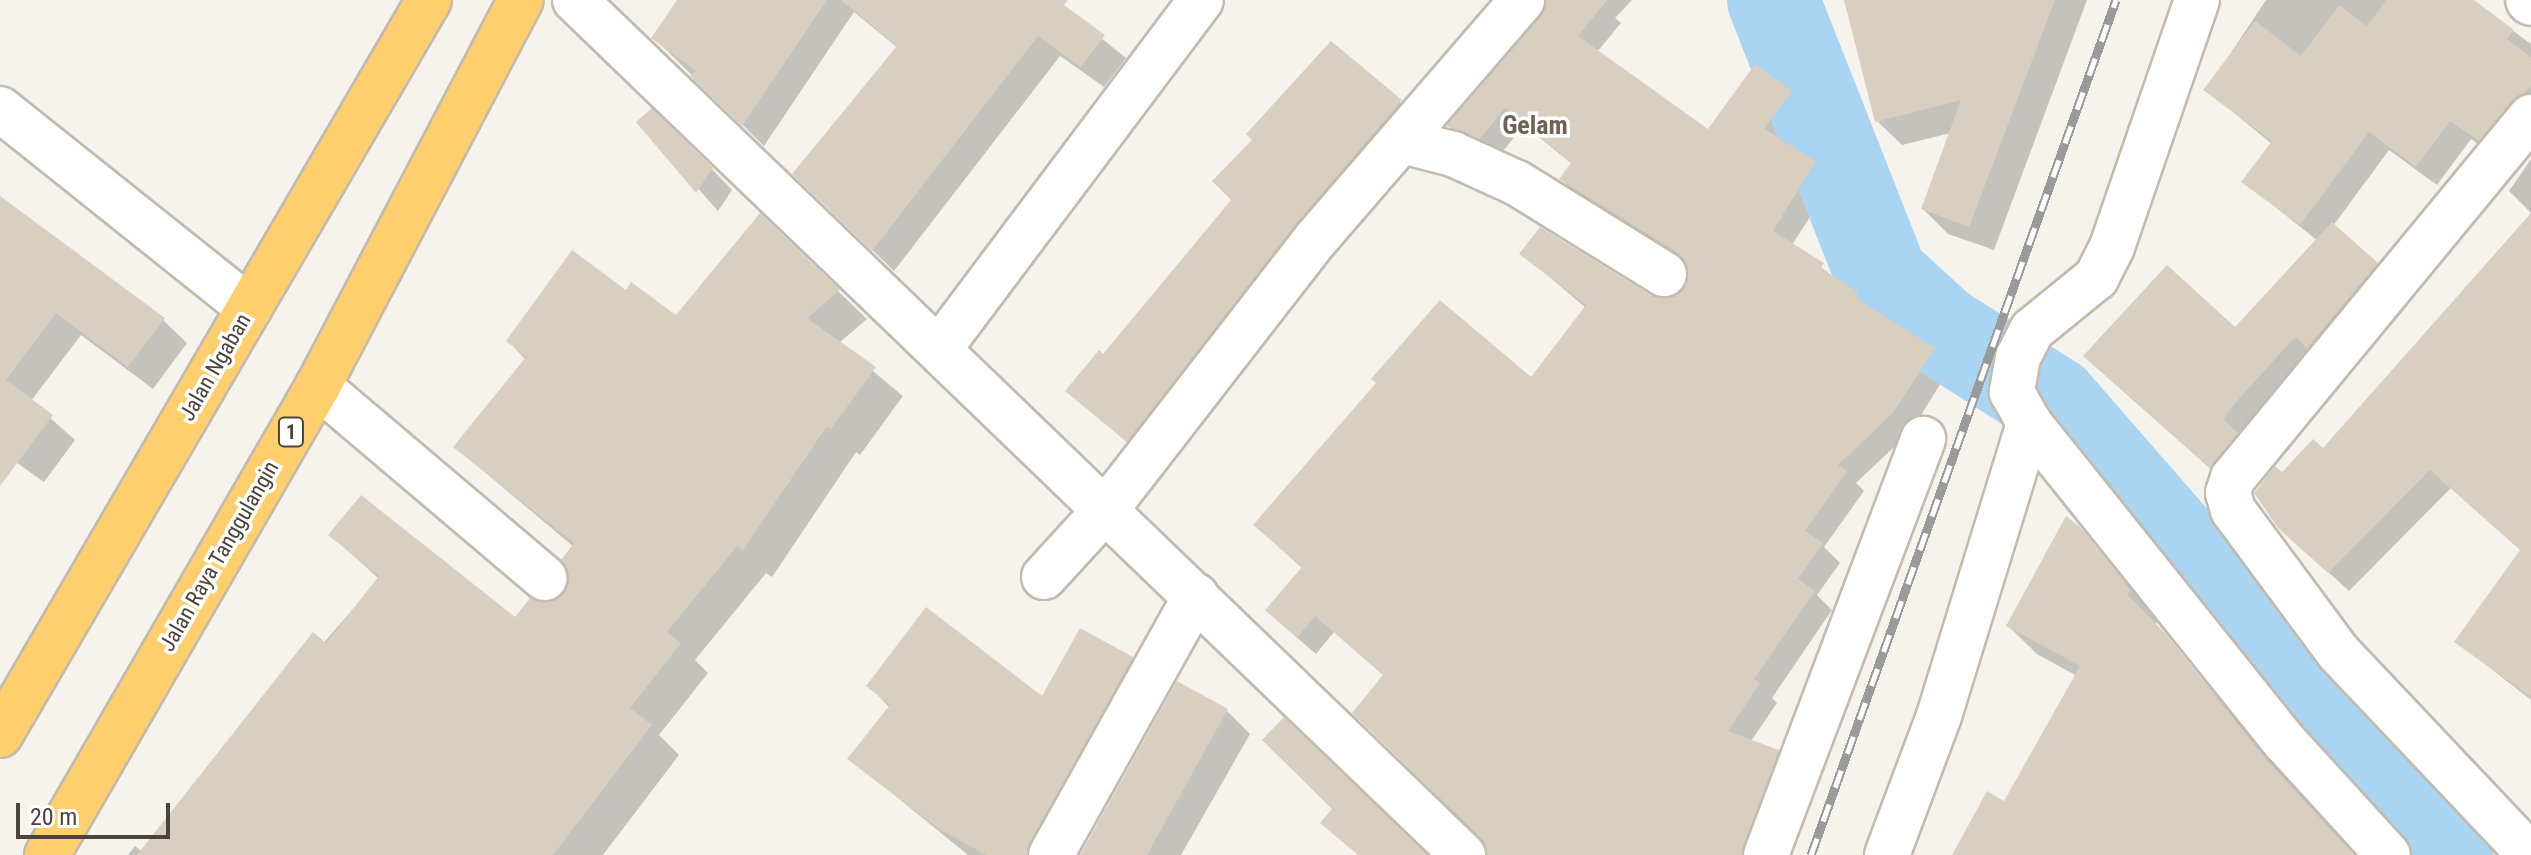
<!DOCTYPE html>
<style>
body{margin:0}
#map{position:relative;width:2531px;height:855px;overflow:hidden;background:#f6f3ec;font-family:"Roboto Condensed",sans-serif}
div>[style]{position:absolute}
[style*='--x']{left:calc(var(--x)*1px);top:calc(var(--y)*1px);width:calc(var(--w)*1px);rotate:calc(var(--a)*1deg)}
.shadow>*{inset:0;background:#0003}
.river>*{height:92px;margin:-46px;padding:0 46px;transform-origin:46px;border-radius:46px;background:#a9d4f2}
.building>*{inset:0;background:#d8cfc1}
.roads{filter:drop-shadow(2px 0 #c2bbae) drop-shadow(-2px 0 #c2bbae) drop-shadow(0 2px #c2bbae) drop-shadow(0 -2px #c2bbae)}
.minor>*{height:44px;margin:-22px;padding:0 22px;transform-origin:22px;border-radius:22px;background:#fff}
.highway>*{height:44px;margin:-22px;padding:0 22px;transform-origin:22px;border-radius:22px;background:#ffcf6e}
.rail>*{height:9px;margin-top:-4.5px;transform-origin:0;background:repeating-linear-gradient(90deg,#fff 0 18px,#9a9a9a 0 36px);box-sizing:border-box;border-block:2px solid #9a9a9a}
span{translate:-50% -50%;white-space:nowrap;text-align:center;line-height:1.15;-webkit-text-stroke:7px #fff;paint-order:stroke}
.shield-label span{padding:2px 6px;background:#fff;border:2px solid;border-radius:6px;-webkit-text-stroke-width:0}
.shield-label{font-size:20px;color:#4b4439;font-weight:700}
.street-label{font-size:22px;color:#4b4439}
.quarter-label{font-size:26px;color:#6e6250;font-weight:700}
.scale{position:absolute;left:16px;top:803px;width:154px;height:36px;box-sizing:border-box;border:4px solid #4b4439;border-top:0;padding-left:10px;font-size:24px;line-height:28px;white-space:nowrap;color:#4b4439;-webkit-text-stroke:6px #fff;paint-order:stroke}
</style>
<div id="map">
<div class="shadow">
<div style="clip-path:polygon(680px 0,1054px 0,1126px 58px,1104px 87px,1060px 56px,894px 271px,816px 196px,898px 48px,854px 12px,764px 146px,654px 38px)"></div>
<div style="clip-path:polygon(1547px 0,1632px 0,1615px 18px,1621px 23px,1597px 52px,1708px 132px,1791px 92px,1809px 110px,1784px 144px,1833px 181px,1792px 245px,1951px 367px,1911px 431px,1856px 483px,1864px 491px,1824px 547px,1840px 563px,1817px 595px,1832px 610px,1772px 698px,1777px 703px,1751px 741px,1778px 751px,1796px 769px,1764px 855px,1496px 855px,1354px 713px,1385px 676px,1334px 632px,1316px 654px,1286px 628px,1303px 569px,1255px 525px,1531px 380px,1586px 308px,1521px 253px,1651px 298px,1676px 298px,1688px 287px,1688px 265px,1579px 197px,1561px 179px,1572px 164px,1524px 125px,1499px 156px,1466px 144px,1449px 126px,1549px 6px)"></div>
<div style="clip-path:polygon(1846px 0,2087px 0,1994px 250px,1948px 234px,1923px 209px,1951px 133px,1902px 145px,1877px 121px)"></div>
<div style="clip-path:polygon(2266px 0,2471px 0,2531px 44px,2531px 125px,2499px 160px,2471px 139px,2437px 185px,2389px 150px,2333px 226px,2397px 285px,2231px 487px,2106px 376px,2235px 330px,2318px 241px,2244px 182px,2272px 144px,2206px 90px)"></div>
<div style="clip-path:polygon(1331px 44px,1423px 123px,1150px 462px,1068px 391px,1104px 357px,1233px 200px,1255px 140px)"></div>
<div style="clip-path:polygon(639px 122px,712px 169px,732px 190px,718px 211px)"></div>
<div style="clip-path:polygon(2531px 159px,2531px 213px,2509px 191px)"></div>
<div style="clip-path:polygon(0 198px,163px 320px,187px 343px,153px 389px,81px 335px,31px 401px,75px 440px,44px 482px,0 451px)"></div>
<div style="clip-path:polygon(760px 216px,867px 319px,839px 343px,903px 396px,860px 455px,856px 452px,772px 577px,766px 573px,695px 660px,708px 673px,659px 735px,679px 755px,603px 855px,128px 855px,135px 846px,142px 852px,379px 579px,331px 535px,516px 620px,564px 596px,574px 547px,455px 447px,526px 360px,508px 341px,626px 293px,676px 318px)"></div>
<div style="clip-path:polygon(2531px 216px,2531px 700px,2457px 642px,2522px 551px,2451px 488px,2349px 591px,2279px 527px,2282px 474px,2323px 451px)"></div>
<div style="clip-path:polygon(2080px 530px,2158px 620px,2155px 625px,2354px 855px,1953px 855px,2005px 803px,2077px 676px,2037px 654px,2008px 626px)"></div>
<div style="clip-path:polygon(1132px 659px,1155px 681px,1058px 855px,968px 855px,850px 759px,890px 708px,868px 685px,1042px 699px)"></div>
<div style="clip-path:polygon(1178px 683px,1227px 711px,1250px 734px,1181px 855px,1082px 855px)"></div>
</div>
<div class="river">
<div style="--x:1773;--y:0;--w:298;--a:68.5"></div>
<div style="--x:1882;--y:277;--w:79;--a:42.4"></div>
<div style="--x:1940;--y:330;--w:134;--a:32.5"></div>
<div style="--x:2053;--y:402;--w:601;--a:48.91"></div>
</div>
<div class="building">
<div style="clip-path:polygon(677px 0,827px 0,742px 126px,690px 76px,696px 71px,651px 38px)"></div>
<div style="clip-path:polygon(841px 0,1068px 0,1064px 5px,1105px 35px,1081px 67px,1038px 36px,872px 251px,792px 174px,897px 46px)"></div>
<div style="clip-path:polygon(1546px 0,1607px 0,1578px 36px,1708px 129px,1755px 64px,1792px 91px,1764px 129px,1816px 161px,1773px 231px,1824px 263px,1821px 268px,1859px 293px,1856px 298px,1935px 348px,1893px 413px,1838px 465px,1847px 471px,1805px 531px,1823px 543px,1798px 579px,1815px 591px,1754px 679px,1760px 683px,1728px 731px,1779px 750px,1742px 855px,1487px 855px,1480px 837px,1352px 713px,1383px 675px,1315px 616px,1297px 638px,1265px 610px,1302px 567px,1253px 525px,1376px 383px,1371px 379px,1440px 300px,1531px 377px,1586px 305px,1519px 254px,1540px 227px,1652px 296px,1675px 296px,1686px 286px,1686px 263px,1678px 253px,1559px 179px,1571px 163px,1505px 108px,1480px 139px,1446px 126px,1541px 16px)"></div>
<div style="clip-path:polygon(1844px 0,2055px 0,1969px 227px,1921px 209px,1961px 100px,1875px 122px)"></div>
<div style="clip-path:polygon(2386px 0,2474px 0,2514px 30px,2507px 39px,2531px 57px,2531px 85px,2479px 141px,2450px 121px,2416px 167px,2369px 132px,2300px 225px,2241px 182px,2272px 141px,2203px 90px,2255px 21px,2301px 56px,2339px 5px,2367px 26px)"></div>
<div style="clip-path:polygon(1331px 41px,1402px 100px,1295px 225px,1127px 442px,1065px 391px,1099px 350px,1103px 354px,1231px 200px,1212px 181px,1252px 140px,1246px 134px)"></div>
<div style="clip-path:polygon(652px 108px,713px 168px,696px 193px,636px 122px)"></div>
<div style="clip-path:polygon(0 196px,165px 318px,128px 367px,56px 313px,6px 380px,53px 415px,0 486px)"></div>
<div style="clip-path:polygon(760px 213px,840px 290px,807px 318px,876px 367px,831px 429px,827px 426px,743px 550px,737px 546px,667px 632px,681px 643px,630px 708px,652px 725px,553px 855px,137px 855px,313px 632px,326px 643px,379px 576px,328px 535px,361px 495px,515px 617px,530px 598px,552px 602px,562px 595px,569px 582px,561px 560px,574px 543px,453px 447px,526px 357px,506px 341px,572px 250px,626px 290px,631px 282px,676px 315px)"></div>
<div style="clip-path:polygon(2531px 213px,2531px 697px,2454px 642px,2520px 550px,2430px 470px,2328px 573px,2278px 528px,2254px 493px,2275px 466px,2282px 472px,2313px 439px,2323px 448px)"></div>
<div style="clip-path:polygon(2332px 222px,2378px 263px,2307px 348px,2295px 337px,2228px 411px,2224px 420px,2238px 433px,2210px 468px,2083px 356px,2167px 265px,2235px 327px)"></div>
<div style="clip-path:polygon(2066px 516px,2082px 529px,2131px 590px,2127px 595px,2165px 633px,2265px 758px,2354px 855px,1952px 855px,1987px 791px,2004px 801px,2080px 666px,2006px 626px)"></div>
<div style="clip-path:polygon(926px 607px,1042px 696px,1080px 628px,1133px 657px,1026px 855px,986px 855px,939px 829px,847px 759px,890px 705px,866px 686px)"></div>
<div style="clip-path:polygon(1177px 681px,1228px 709px,1147px 855px,1080px 855px)"></div>
<div style="clip-path:polygon(1284px 717px,1427px 855px,1358px 855px,1320px 823px,1332px 809px,1262px 740px)"></div>
</div>
<div class="roads">
<div class="minor">
<div style="--x:575;--y:0;--w:1233;--a:43.92"></div>
<div style="--x:2197;--y:0;--w:261;--a:109"></div>
<div style="--x:2112;--y:247;--w:35;--a:117"></div>
<div style="--x:2096;--y:278;--w:82;--a:140.9"></div>
<div style="--x:2032;--y:330;--w:30;--a:117"></div>
<div style="--x:2018;--y:357;--w:36;--a:100"></div>
<div style="--x:2012;--y:392;--w:35;--a:61"></div>
<div style="--x:2029;--y:423;--w:408;--a:51.3"></div>
<div style="--x:2284;--y:741;--w:154;--a:47.6"></div>
<div style="--x:2528;--y:0;--w:4;--a:45"></div>
<div style="--x:0;--y:109;--w:319;--a:38.6"></div>
<div style="--x:1402;--y:141;--w:53;--a:14.3"></div>
<div style="--x:1453;--y:154;--w:70;--a:24.4"></div>
<div style="--x:1517;--y:183;--w:173;--a:31.8"></div>
<div style="--x:939;--y:349;--w:436;--a:-53.1"></div>
<div style="--x:318;--y:386;--w:297;--a:40.3"></div>
<div style="--x:1044;--y:577;--w:93;--a:-47.6"></div>
<div style="--x:1107;--y:508;--w:339;--a:-52.2"></div>
<div style="--x:1315;--y:240;--w:317;--a:-49.2"></div>
<div style="--x:1051;--y:855;--w:297;--a:-60.8"></div>
<div style="--x:1766;--y:855;--w:445;--a:-69.3"></div>
<div style="--x:1887;--y:855;--w:148;--a:-69.5"></div>
<div style="--x:1939;--y:716;--w:307;--a:-72.9"></div>
<div style="--x:2530;--y:855;--w:279;--a:-133.4"></div>
<div style="--x:2338;--y:652;--w:177;--a:-126.5"></div>
<div style="--x:2233;--y:510;--w:18;--a:-106"></div>
<div style="--x:2228;--y:493;--w:16;--a:-72"></div>
<div style="--x:2233;--y:478;--w:468;--a:-50.5"></div>
</div>
<div class="highway">
<div style="--x:0;--y:735;--w:851;--a:-59.73"></div>
<div style="--x:47;--y:855;--w:542;--a:-59.98"></div>
<div style="--x:318;--y:386;--w:436;--a:-62.3"></div>
</div>
</div>
<div class="rail">
<div style="--x:1811;--y:855;--w:908;--a:-70.37"></div>
</div>
<div class="shield-label">
<span style="left:291px;top:432px">1</span>
</div>
<div class="street-label">
<span style="left:215px;top:367px;rotate:-60deg">Jalan Ngaban</span>
<span style="left:219px;top:556px;rotate:-60deg">Jalan Raya Tanggulangin</span>
</div>
<div class="quarter-label">
<span style="left:1535px;top:126px">Gelam</span>
</div>
<div class="scale">20 m</div>
</div>
